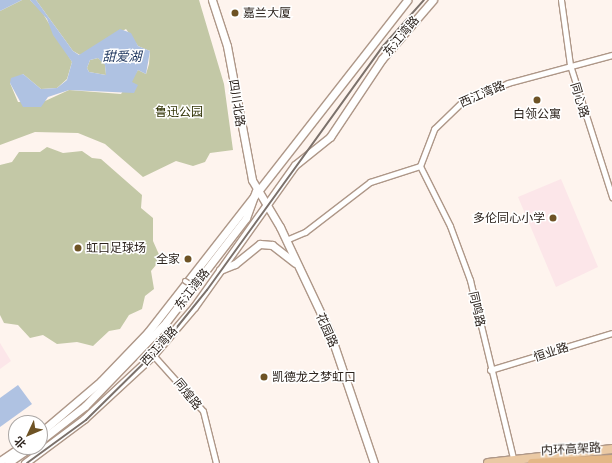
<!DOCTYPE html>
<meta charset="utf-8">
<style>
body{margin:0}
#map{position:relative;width:612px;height:463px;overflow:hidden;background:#fef4ee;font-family:"PT Sans","Noto Sans SC",sans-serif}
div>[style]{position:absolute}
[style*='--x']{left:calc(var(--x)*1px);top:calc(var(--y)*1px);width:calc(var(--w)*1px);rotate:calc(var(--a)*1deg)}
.education>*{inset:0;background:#fce6e9}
.green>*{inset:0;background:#c3c8a6}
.water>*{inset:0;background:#afc2e2}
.roads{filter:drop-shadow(1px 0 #ae9788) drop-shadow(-1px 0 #ae9788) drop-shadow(0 1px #ae9788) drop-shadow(0 -1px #ae9788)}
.minor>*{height:5px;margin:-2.5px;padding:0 2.5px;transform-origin:2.5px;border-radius:2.5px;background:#fff}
.secondary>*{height:7px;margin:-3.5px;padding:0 3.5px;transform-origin:3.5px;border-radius:3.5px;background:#fff}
.primary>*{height:8px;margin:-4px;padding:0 4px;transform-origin:4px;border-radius:4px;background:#eac9a4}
.trunk>*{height:8px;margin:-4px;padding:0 4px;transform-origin:4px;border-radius:4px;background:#e3b786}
.rail>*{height:2px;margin:-1px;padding:0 1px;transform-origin:1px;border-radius:1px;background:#7b716b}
.bridges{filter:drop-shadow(1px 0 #ae9788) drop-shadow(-1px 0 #ae9788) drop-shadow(0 1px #ae9788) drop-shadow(0 -1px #ae9788)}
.pedestrian-bridge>*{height:4px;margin:-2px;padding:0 2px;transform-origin:2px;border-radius:2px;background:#fff}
.dots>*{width:11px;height:11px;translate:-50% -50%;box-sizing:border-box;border:2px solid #fff;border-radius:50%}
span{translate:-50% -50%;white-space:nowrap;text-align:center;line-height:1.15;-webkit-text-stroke:3px #fff;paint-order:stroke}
.poi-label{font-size:12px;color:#2c231d}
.left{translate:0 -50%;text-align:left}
.right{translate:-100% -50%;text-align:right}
.street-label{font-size:12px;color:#2c231d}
.park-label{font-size:12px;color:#303305}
.water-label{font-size:13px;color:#1c345d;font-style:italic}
.north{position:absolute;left:8px;top:415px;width:40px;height:40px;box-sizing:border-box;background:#fff;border:1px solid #aba7a5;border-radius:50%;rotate:226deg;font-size:11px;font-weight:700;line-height:16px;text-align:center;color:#2c231d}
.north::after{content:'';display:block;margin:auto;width:14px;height:18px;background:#6e5325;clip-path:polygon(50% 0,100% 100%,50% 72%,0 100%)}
</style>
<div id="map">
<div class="education">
<div style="clip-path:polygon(561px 179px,598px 267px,556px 287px,518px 197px)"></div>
<div style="clip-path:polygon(0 343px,11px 361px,0 369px)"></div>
</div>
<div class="green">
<div style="clip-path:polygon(22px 0,30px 0,42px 12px,72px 62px,67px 79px,57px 88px,41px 89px,23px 74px,10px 83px,18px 102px,45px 101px,69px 90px,121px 94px,138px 70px,146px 74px,149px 64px,150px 51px,138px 46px,126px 29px,80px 55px,73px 51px,36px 0,199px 0,224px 84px,233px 150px,210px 153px,205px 162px,193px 166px,176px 161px,143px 177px,105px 144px,78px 133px,35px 132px,0 145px,0 11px)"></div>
<div style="clip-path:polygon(98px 58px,105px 64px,106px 75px,89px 72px,87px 68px,90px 60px)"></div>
<div style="clip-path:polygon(47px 147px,63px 153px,82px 151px,92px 158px,101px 159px,142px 195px,141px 208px,153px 218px,153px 241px,161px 259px,151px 271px,154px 289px,145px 296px,142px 309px,129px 315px,120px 329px,109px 331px,93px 346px,77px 342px,57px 344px,43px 335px,30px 338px,18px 325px,4px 323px,0 315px,0 165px,12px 162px,19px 152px,40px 152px)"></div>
</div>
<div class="water">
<div style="clip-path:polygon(0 0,22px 0,0 11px)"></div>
<div style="clip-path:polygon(evenodd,30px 0,36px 0,73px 51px,79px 55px,120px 29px,131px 33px,138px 46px,150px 51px,146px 74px,138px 70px,132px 82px,138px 85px,134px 93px,69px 90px,48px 97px,41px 107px,23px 107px,10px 83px,11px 78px,23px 74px,41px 89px,57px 88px,67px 80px,72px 62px,53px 35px,47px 19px,30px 0,98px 58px,105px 65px,106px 75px,89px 72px,87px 68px,90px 60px,98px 58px)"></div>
<div style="clip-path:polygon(18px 385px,32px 404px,0 427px,0 398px)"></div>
</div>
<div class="roads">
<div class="minor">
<div style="--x:561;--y:0;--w:66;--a:82.1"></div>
<div style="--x:570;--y:65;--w:139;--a:72.3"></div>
<div style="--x:420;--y:166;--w:67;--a:63.4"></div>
<div style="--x:450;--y:226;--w:58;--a:69.7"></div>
<div style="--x:470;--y:280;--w:183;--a:76.4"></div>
<div style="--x:420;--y:166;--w:40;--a:-69"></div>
<div style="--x:434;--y:129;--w:39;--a:-44"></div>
<div style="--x:462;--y:102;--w:50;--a:-22.4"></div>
<div style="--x:508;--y:83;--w:108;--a:-15.1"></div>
<div style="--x:286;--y:240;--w:21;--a:-23"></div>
<div style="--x:305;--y:232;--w:82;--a:-37.6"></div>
<div style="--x:370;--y:182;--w:52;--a:-17.7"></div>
<div style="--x:153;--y:355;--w:75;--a:48.2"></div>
<div style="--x:203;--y:411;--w:54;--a:76"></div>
<div style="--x:490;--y:370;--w:127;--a:-16.9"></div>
</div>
<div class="secondary">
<div style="--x:212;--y:0;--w:48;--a:71.9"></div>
<div style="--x:227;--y:46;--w:136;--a:79.4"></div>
<div style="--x:252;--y:180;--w:55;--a:59.2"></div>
<div style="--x:280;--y:227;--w:117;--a:64.7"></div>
<div style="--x:330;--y:333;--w:137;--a:71.3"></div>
<div style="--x:220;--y:270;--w:16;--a:-22"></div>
<div style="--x:235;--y:264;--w:32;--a:-39"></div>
<div style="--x:260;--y:244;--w:12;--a:5"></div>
<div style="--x:272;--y:245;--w:29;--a:38"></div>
<div style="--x:40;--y:433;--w:80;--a:-40.4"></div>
<div style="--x:101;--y:381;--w:68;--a:-46.2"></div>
<div style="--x:148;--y:332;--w:421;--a:-52"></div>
<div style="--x:40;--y:441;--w:57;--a:-37.9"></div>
<div style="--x:85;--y:406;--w:117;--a:-46"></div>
<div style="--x:166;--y:322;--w:131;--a:-52.4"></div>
<div style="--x:246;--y:218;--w:29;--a:-70"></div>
<div style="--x:0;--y:461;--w:25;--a:-34"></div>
<div style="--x:8;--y:463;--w:28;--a:-35"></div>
<div style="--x:25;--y:463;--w:74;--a:-36.7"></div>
<div style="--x:84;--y:419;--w:94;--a:-42.8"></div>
<div style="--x:153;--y:355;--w:63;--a:-49.5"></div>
<div style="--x:194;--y:307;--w:174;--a:-54.6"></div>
<div style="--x:295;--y:165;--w:45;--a:-38.7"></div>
<div style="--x:330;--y:137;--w:94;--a:-56.3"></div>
<div style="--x:382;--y:59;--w:78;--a:-49.2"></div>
</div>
<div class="primary">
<div style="--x:488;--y:463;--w:125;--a:-6.4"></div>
</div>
<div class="trunk">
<div style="--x:532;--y:463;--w:80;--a:-2.9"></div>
</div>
</div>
<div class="rail">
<div style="--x:27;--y:463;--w:73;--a:-36.1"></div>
<div style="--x:86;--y:420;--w:111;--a:-44.6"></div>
<div style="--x:165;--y:342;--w:67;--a:-51.1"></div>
<div style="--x:207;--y:290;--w:302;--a:-54.2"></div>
<div style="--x:384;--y:45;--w:60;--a:-48.4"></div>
</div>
<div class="bridges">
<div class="pedestrian-bridge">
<div style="--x:185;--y:281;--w:12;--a:31"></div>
</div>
</div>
<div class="dots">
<div style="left:235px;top:13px;background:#6e5325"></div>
<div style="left:537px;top:100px;background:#6e5325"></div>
<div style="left:553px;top:218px;background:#6e5325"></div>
<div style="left:78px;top:248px;background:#6e5325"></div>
<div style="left:188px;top:259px;background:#6e5325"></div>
<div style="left:264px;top:377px;background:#6e5325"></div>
</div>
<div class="poi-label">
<span class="left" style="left:243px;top:13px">嘉兰大厦</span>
<span style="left:537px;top:114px">白领公寓</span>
<span class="right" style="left:545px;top:218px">多伦同心小学</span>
<span class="left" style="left:86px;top:248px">虹口足球场</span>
<span class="right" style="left:180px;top:259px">全家</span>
<span class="left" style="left:272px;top:377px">凯德龙之梦虹口</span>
</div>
<div class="street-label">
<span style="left:401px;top:36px;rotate:-50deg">东江湾路</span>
<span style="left:482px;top:94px;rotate:-23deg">西江湾路</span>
<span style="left:580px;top:100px;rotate:73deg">同心路</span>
<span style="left:237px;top:103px;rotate:81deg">四川北路</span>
<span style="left:192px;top:289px;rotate:-52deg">东江湾路</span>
<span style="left:477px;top:309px;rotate:77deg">同鸣路</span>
<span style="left:327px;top:330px;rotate:66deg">花园路</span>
<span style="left:159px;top:346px;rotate:-48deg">西江湾路</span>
<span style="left:551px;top:352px;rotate:-18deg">恒业路</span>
<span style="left:188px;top:394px;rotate:51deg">同煌路</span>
<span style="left:571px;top:449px;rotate:-3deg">内环高架路</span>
</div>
<div class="park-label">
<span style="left:179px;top:112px">鲁迅公园</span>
</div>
<div class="water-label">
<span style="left:122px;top:57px">甜爱湖</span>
</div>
<div class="north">北</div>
</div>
